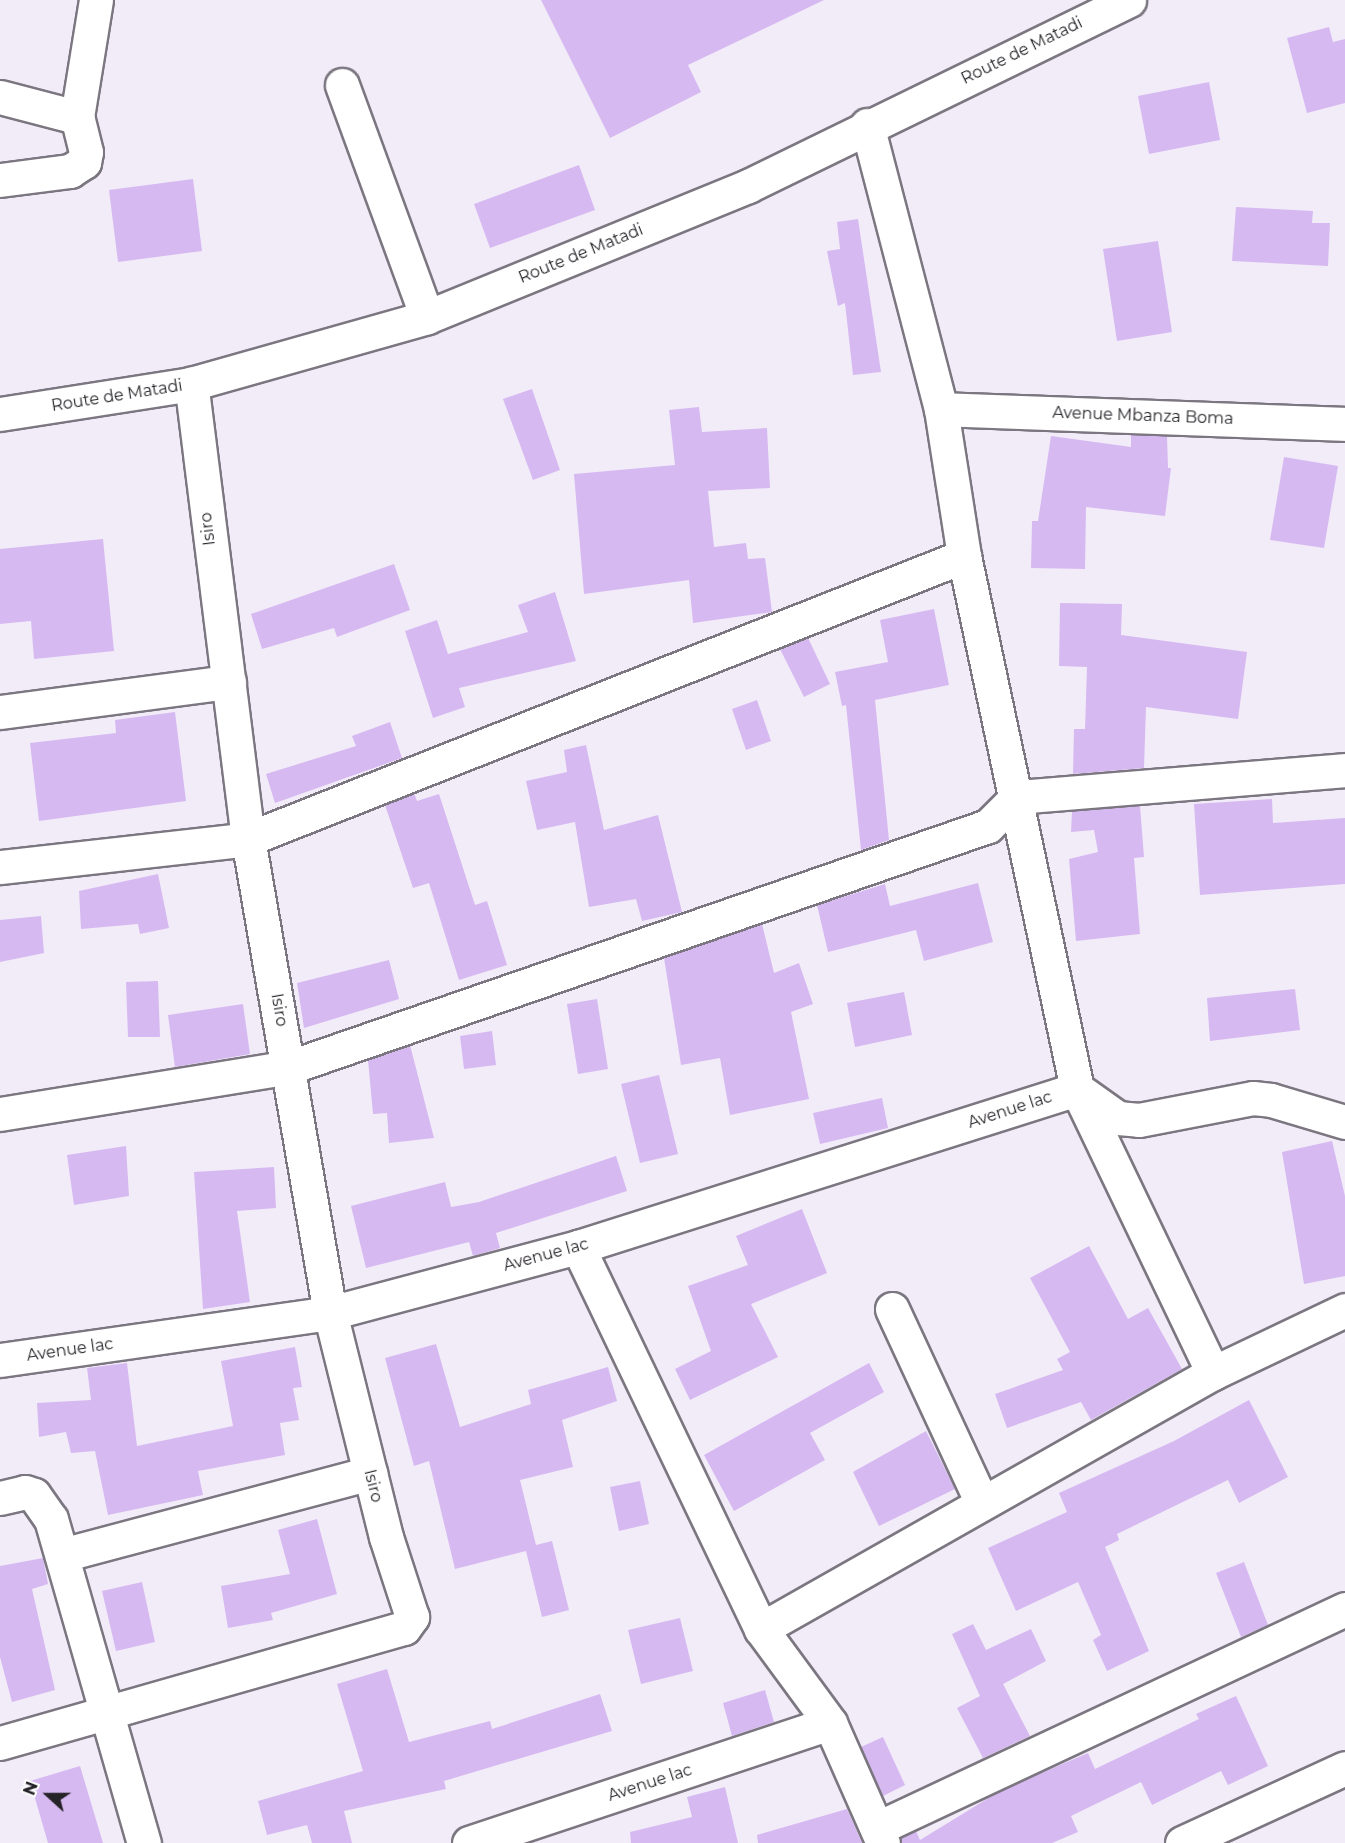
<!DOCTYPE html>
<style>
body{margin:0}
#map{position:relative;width:1345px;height:1843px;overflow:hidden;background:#f2ecf8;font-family:Montserrat,sans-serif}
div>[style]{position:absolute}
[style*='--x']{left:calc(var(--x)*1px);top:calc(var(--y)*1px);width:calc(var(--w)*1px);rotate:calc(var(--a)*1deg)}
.building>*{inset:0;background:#d7b9f2}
.roads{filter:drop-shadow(2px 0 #7b7680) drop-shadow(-2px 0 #7b7680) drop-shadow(0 2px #7b7680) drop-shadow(0 -2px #7b7680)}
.street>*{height:33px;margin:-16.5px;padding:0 16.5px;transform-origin:16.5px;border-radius:16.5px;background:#fff}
.primary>*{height:33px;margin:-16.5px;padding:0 16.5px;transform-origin:16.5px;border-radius:16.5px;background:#fff}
span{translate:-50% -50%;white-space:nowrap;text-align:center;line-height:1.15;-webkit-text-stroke:4.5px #fff;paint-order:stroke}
.street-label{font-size:16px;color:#262328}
.north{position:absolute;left:18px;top:1765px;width:60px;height:60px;-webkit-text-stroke:4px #fff;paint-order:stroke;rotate:291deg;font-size:16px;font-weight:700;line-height:24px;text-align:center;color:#262328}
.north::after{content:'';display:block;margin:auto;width:21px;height:27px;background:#262328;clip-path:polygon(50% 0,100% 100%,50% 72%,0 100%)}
</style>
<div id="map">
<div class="building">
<div style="clip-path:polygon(541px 0,824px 0,688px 65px,701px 92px,610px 138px)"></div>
<div style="clip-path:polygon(1329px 27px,1333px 42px,1345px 39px,1345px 103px,1307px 113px,1287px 38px)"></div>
<div style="clip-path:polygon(1209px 82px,1220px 140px,1149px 154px,1138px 96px)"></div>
<div style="clip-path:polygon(579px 165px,595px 210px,490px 248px,474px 204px)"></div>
<div style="clip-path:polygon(193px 179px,202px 251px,118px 262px,109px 190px)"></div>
<div style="clip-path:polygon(1236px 207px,1313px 211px,1312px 223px,1330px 223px,1328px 266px,1232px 261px)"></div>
<div style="clip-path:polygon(858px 219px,881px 372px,853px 375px,845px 303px,838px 306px,827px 251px,840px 249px,837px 222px)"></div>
<div style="clip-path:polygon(1158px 241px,1172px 332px,1117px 341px,1103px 249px)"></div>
<div style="clip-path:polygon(532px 389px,560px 470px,533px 480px,503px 399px)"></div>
<div style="clip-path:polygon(699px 407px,702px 432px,767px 428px,770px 488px,708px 491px,714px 547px,746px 543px,748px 559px,765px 558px,772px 612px,693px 623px,689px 580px,584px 594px,574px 474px,675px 465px,669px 410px)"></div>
<div style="clip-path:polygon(1131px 435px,1167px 436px,1168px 468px,1171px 468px,1165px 516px,1086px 507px,1085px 569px,1031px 568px,1032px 521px,1038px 521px,1051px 436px,1131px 447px)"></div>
<div style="clip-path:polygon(1284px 457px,1338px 466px,1324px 548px,1270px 540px)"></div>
<div style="clip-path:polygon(103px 539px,114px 651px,34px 659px,31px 621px,0 624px,0 549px)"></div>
<div style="clip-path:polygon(394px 564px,410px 610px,337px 637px,334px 628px,262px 649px,251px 614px)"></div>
<div style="clip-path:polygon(555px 592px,576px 661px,459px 688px,465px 707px,433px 718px,405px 631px,437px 620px,448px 654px,528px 632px,518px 605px)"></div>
<div style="clip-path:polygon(1060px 603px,1122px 604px,1121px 635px,1247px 652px,1238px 719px,1146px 707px,1144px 768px,1073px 774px,1074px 729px,1085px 729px,1087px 667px,1059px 666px)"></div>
<div style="clip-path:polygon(934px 609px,949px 685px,875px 700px,889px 840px,861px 850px,846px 705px,842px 706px,835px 672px,888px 662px,880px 620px)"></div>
<div style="clip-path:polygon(808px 638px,830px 684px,804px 697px,780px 649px)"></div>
<div style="clip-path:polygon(757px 700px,771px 741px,746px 750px,732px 709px)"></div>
<div style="clip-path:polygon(175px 712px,186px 801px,39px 821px,30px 743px,116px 733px,115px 720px)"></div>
<div style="clip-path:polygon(390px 722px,402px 758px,275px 803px,266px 774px,356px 746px,352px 736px)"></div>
<div style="clip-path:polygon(586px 745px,604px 830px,658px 815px,682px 912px,642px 921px,636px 899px,589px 907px,575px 822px,537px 830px,526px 781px,567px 772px,564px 750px)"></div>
<div style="clip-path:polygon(414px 793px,417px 801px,439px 794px,475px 905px,487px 901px,507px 965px,459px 980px,429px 883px,413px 888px,385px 805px)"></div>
<div style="clip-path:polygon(1272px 799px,1273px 823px,1345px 818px,1345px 884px,1200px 895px,1194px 804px)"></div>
<div style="clip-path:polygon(1140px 806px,1144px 857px,1134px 858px,1140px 934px,1076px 941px,1069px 859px,1098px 852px,1094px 830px,1071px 832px,1072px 811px)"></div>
<div style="clip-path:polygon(158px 874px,169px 928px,140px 934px,138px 924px,81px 929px,79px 891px)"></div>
<div style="clip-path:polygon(978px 883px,993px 942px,924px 961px,916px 930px,828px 952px,817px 905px,885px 884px,890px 906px)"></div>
<div style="clip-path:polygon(41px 916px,44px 953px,0 962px,0 920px)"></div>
<div style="clip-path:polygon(762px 924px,774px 973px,799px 963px,813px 1004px,791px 1012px,809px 1099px,730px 1115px,720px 1058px,681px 1065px,664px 958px)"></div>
<div style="clip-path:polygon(389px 960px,399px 999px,304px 1028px,297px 983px)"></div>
<div style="clip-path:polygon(158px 981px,160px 1037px,128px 1037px,126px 982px)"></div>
<div style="clip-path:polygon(1295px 989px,1300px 1030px,1210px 1041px,1207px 998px)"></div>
<div style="clip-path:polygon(904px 992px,912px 1035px,855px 1047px,847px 1003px)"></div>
<div style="clip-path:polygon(597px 999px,608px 1069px,578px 1074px,567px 1004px)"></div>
<div style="clip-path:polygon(243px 1004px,250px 1054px,175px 1067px,168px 1015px)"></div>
<div style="clip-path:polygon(492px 1031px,496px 1065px,464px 1069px,460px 1036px)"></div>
<div style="clip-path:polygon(410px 1045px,434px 1138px,389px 1143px,387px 1113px,373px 1114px,368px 1060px)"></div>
<div style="clip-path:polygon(659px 1075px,678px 1154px,640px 1163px,621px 1084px)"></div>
<div style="clip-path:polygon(882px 1098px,888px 1128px,820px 1144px,813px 1113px)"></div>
<div style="clip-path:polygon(1332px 1141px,1345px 1196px,1345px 1276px,1304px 1284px,1282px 1152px)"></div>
<div style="clip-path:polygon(126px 1146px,129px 1196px,74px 1205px,67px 1155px)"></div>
<div style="clip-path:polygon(616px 1156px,627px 1191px,496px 1233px,500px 1248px,473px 1256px,469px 1242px,366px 1268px,351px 1206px,445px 1182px,451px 1207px,479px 1202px)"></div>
<div style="clip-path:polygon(274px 1167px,276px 1208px,237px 1211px,250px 1302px,203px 1309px,194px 1172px)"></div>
<div style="clip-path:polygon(802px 1209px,827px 1273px,751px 1304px,778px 1357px,690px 1400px,675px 1369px,711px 1351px,688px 1286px,748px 1265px,736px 1236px)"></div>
<div style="clip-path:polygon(1089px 1246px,1128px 1319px,1148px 1308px,1182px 1369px,1091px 1420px,1081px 1402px,1007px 1428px,995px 1394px,1063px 1370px,1057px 1359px,1070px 1352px,1030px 1278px)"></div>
<div style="clip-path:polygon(436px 1344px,460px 1427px,531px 1404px,528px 1390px,608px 1367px,617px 1401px,562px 1420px,573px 1467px,520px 1480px,536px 1545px,552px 1541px,569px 1610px,542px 1617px,526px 1551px,455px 1569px,429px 1461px,414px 1466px,385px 1358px)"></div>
<div style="clip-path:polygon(295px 1347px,302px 1387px,293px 1388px,299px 1420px,280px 1423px,285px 1455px,198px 1471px,203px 1495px,108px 1515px,95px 1451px,71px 1453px,66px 1432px,39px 1437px,37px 1403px,91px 1400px,87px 1368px,127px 1363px,137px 1446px,233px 1426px,221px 1361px)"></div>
<div style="clip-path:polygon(869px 1363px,884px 1392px,810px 1433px,825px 1460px,734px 1511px,704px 1455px)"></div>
<div style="clip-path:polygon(1249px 1400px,1288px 1477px,1239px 1503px,1228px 1480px,1117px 1534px,1119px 1540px,1105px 1547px,1149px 1651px,1107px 1671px,1093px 1640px,1101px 1635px,1078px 1582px,1016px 1611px,988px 1548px,1067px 1512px,1059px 1493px,1174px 1441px)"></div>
<div style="clip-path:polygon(926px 1431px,955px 1489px,879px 1526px,853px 1472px)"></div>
<div style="clip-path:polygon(640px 1481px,649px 1524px,619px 1531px,610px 1487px)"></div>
<div style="clip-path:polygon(317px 1519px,337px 1594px,271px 1613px,273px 1620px,228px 1628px,221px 1586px,290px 1574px,278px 1530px)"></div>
<div style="clip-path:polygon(43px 1558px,48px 1584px,32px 1589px,55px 1690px,12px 1702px,0 1657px,0 1566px)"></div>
<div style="clip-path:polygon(1244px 1562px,1268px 1625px,1241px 1637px,1216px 1573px)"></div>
<div style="clip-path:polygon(142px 1582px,155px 1642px,116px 1651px,102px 1591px)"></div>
<div style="clip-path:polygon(680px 1618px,693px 1671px,641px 1684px,628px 1630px)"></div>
<div style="clip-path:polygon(973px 1624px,986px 1650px,1031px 1629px,1046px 1661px,1003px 1684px,1030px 1736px,983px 1758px,957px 1708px,980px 1696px,952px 1634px)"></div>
<div style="clip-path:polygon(387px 1669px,409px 1742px,490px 1721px,492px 1729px,600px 1694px,612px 1731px,444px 1781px,446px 1789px,344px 1811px,352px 1843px,312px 1843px,307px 1825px,267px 1835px,258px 1801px,363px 1771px,337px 1684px)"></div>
<div style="clip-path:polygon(765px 1690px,774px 1722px,732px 1736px,723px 1703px)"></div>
<div style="clip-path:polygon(1236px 1696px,1268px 1766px,1228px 1785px,1221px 1771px,1152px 1805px,1141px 1782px,1071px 1816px,1078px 1832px,1052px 1843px,901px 1843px,901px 1838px,916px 1831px,920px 1840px,1000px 1791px,1088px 1753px,1095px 1769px,1199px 1719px,1196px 1714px)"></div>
<div style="clip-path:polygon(883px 1737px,905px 1785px,883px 1796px,861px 1747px)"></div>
<div style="clip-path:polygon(80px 1766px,103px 1843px,48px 1843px,30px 1781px)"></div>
<div style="clip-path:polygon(725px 1787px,738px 1843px,631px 1843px,630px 1832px,692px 1817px,687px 1797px)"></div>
<div style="clip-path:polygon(847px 1809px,862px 1843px,758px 1843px,757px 1835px)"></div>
</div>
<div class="roads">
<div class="street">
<div style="--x:342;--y:85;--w:247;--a:69.9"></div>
<div style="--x:0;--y:97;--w:80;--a:14.6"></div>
<div style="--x:867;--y:125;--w:293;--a:75.4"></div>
<div style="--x:941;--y:409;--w:149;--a:81.1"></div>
<div style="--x:964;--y:556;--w:545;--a:78.03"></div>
<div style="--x:1077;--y:1089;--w:315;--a:64.4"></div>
<div style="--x:0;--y:180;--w:71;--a:-7.3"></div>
<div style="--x:70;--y:171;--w:17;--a:-33"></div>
<div style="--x:84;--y:162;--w:10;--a:-79"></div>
<div style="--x:86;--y:152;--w:36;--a:-104"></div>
<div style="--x:77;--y:117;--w:119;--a:-80.8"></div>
<div style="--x:941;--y:409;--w:404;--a:2.1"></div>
<div style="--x:0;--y:712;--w:231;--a:-7.5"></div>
<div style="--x:0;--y:867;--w:250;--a:-6.4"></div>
<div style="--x:248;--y:839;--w:770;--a:-21.57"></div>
<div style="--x:0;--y:1114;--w:294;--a:-9.2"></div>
<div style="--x:290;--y:1067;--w:738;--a:-19.05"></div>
<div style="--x:988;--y:826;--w:41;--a:-45"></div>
<div style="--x:1017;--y:797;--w:329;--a:-4.7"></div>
<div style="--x:578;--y:1247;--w:424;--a:64.4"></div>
<div style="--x:761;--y:1629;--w:117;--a:53.7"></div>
<div style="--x:830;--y:1723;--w:131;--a:66.2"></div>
<div style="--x:892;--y:1309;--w:212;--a:65.1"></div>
<div style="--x:0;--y:1360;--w:333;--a:-8.1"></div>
<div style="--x:330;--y:1313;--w:257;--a:-14.9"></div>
<div style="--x:578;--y:1247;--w:523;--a:-17.57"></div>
<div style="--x:1077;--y:1089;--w:50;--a:35.3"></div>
<div style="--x:1118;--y:1118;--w:21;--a:5"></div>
<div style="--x:1139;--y:1120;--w:116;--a:-10.9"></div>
<div style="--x:1253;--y:1098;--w:18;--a:6"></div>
<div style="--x:1271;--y:1100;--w:77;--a:16.6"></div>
<div style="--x:0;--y:1498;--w:26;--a:-13"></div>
<div style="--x:25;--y:1492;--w:9;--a:18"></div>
<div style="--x:34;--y:1495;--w:29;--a:55"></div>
<div style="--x:51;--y:1519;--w:337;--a:74"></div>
<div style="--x:62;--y:1555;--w:319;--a:-14.9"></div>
<div style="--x:761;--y:1629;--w:519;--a:-29.53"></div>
<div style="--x:1213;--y:1373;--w:146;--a:-25.5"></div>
<div style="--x:0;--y:1743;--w:420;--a:-15.9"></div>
<div style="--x:404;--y:1628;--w:14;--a:-54"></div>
<div style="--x:412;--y:1617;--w:84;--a:-108"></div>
<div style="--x:386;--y:1537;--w:231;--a:-104"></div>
<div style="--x:330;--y:1313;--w:481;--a:-99.8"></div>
<div style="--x:248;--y:839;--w:459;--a:-97.1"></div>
<div style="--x:878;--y:1828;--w:516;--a:-25.12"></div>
<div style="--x:469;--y:1843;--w:380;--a:-18.4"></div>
<div style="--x:1182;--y:1843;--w:179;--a:-24.7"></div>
</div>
<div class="primary">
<div style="--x:0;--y:414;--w:193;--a:-8.9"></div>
<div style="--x:191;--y:384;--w:245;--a:-15.8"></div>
<div style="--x:427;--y:317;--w:347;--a:-22.2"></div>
<div style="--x:748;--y:186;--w:424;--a:-26"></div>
</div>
</div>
<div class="street-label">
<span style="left:1022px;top:51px;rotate:-26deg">Route de Matadi</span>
<span style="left:581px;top:254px;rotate:-22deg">Route de Matadi</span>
<span style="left:117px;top:396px;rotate:-9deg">Route de Matadi</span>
<span style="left:1143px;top:416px;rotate:2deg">Avenue Mbanza Boma</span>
<span style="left:208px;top:529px;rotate:-97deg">Isiro</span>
<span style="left:279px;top:1010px;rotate:80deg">Isiro</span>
<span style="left:1010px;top:1110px;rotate:-18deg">Avenue lac</span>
<span style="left:546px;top:1255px;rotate:-15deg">Avenue lac</span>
<span style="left:70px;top:1350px;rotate:-8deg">Avenue lac</span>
<span style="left:373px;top:1486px;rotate:76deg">Isiro</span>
<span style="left:650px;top:1783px;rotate:-18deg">Avenue lac</span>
</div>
<div class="north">N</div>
</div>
